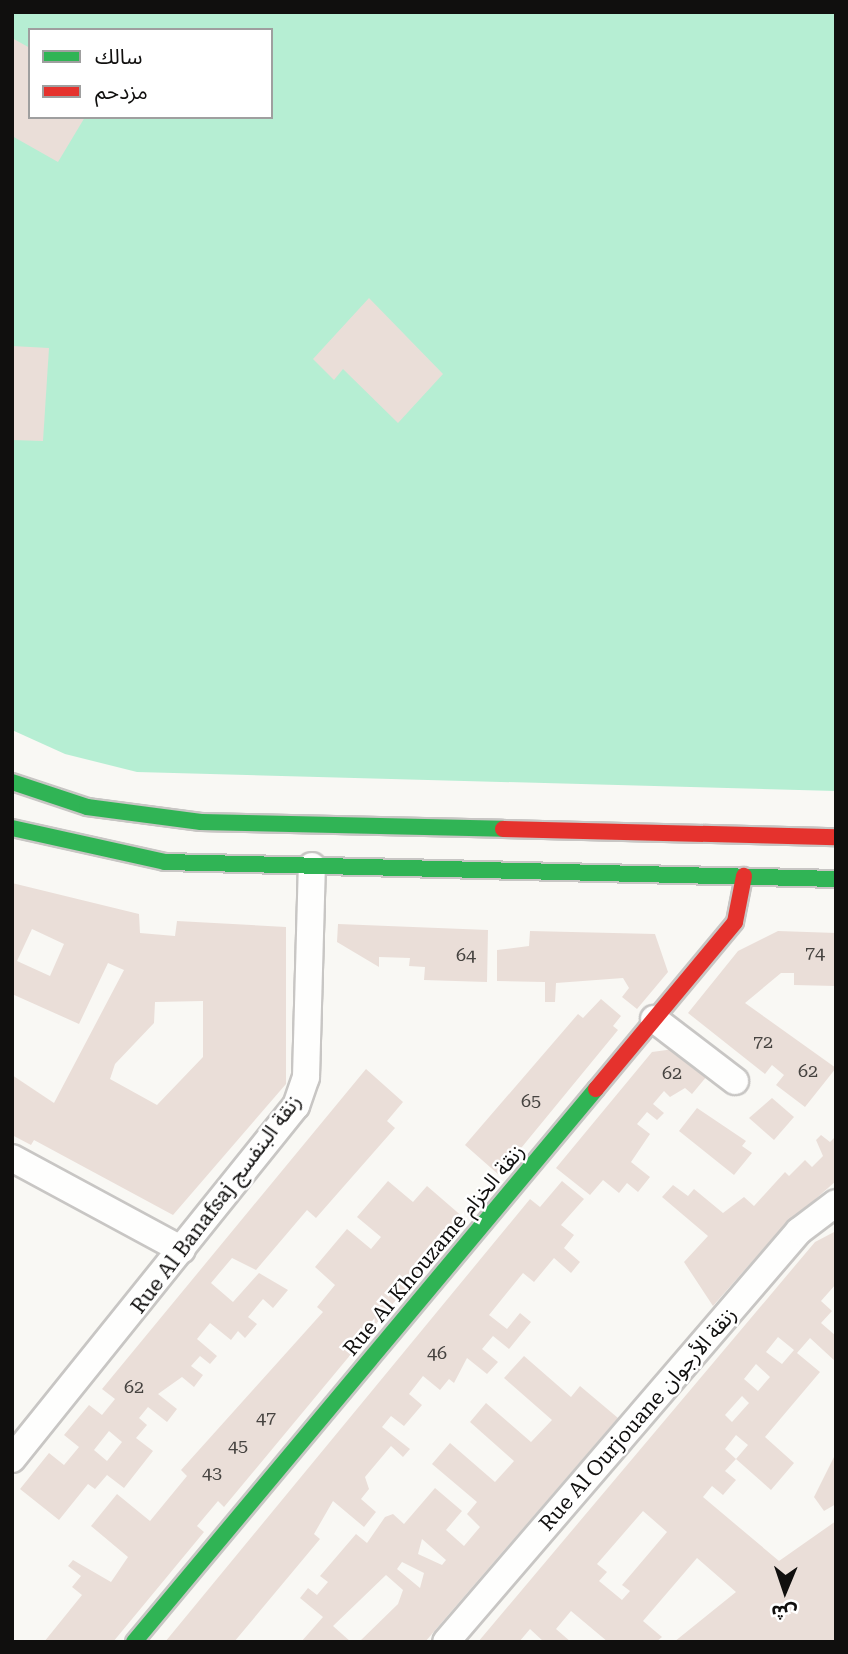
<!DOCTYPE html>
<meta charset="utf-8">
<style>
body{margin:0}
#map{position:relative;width:848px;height:1654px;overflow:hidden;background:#f9f8f4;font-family:"Roboto Serif","Noto Sans Arabic",serif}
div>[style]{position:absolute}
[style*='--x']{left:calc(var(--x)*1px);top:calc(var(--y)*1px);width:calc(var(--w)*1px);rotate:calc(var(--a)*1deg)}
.green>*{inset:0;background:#b6eed3}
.building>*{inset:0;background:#eaded8}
.roads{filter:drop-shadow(2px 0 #c8c6c4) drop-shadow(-2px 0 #c8c6c4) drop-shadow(0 2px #c8c6c4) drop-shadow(0 -2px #c8c6c4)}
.street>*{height:26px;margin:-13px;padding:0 13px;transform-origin:13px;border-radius:13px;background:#fefefd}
.fast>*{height:16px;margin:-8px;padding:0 8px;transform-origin:8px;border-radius:8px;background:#30b455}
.jam>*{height:16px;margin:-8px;padding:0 8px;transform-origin:8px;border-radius:8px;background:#e5322d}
span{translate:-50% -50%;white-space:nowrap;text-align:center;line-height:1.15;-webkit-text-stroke:5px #fff;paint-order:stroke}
.number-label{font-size:18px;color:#464340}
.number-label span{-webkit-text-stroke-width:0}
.street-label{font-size:21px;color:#100f0e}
.frame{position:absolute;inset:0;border:14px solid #100f0e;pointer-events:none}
.legend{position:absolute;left:28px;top:28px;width:245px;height:91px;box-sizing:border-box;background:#fff;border:2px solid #9f9f9f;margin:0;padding:9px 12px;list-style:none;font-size:21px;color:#100f0e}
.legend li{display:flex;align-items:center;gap:14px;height:35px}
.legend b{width:35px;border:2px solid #9f9f9f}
.north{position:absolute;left:750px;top:1556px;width:70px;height:70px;-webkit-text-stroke:5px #fff;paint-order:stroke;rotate:182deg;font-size:19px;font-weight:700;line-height:28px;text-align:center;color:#100f0e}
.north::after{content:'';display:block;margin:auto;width:24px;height:32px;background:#100f0e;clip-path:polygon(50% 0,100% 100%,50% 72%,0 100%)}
</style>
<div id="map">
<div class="green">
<div style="clip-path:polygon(evenodd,12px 12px,836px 12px,836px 791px,137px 772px,65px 754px,12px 730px,12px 12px,30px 30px,271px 30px,271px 117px,30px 117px,30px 30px)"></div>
</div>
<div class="building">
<div style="clip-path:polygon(12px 38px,30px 48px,30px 117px,85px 117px,58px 162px,12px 136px)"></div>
<div style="clip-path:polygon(369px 298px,443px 374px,398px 423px,343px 369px,334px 380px,313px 359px)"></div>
<div style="clip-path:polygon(12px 346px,49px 348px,43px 441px,12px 440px)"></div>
<div style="clip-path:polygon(evenodd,12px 883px,139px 914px,140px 933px,175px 936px,177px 921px,286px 927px,286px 1084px,173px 1215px,34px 1140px,31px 1145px,12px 1135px,12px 1075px,54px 1103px,124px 970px,108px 963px,79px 1024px,12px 994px,12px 883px,32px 929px,64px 944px,50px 976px,17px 961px,32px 929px,12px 883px,203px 1001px,203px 1057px,157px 1105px,110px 1079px,115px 1064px,154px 1023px,155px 1002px,203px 1001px)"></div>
<div style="clip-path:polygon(338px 924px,488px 930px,487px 982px,424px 980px,425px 967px,409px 966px,410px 958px,379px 957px,379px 967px,337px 942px)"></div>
<div style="clip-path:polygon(530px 931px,655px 934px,668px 972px,637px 1009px,622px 997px,629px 988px,623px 978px,556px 983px,555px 1002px,545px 1002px,545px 982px,497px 981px,497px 950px,529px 946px)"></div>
<div style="clip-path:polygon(778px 931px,836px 933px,836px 986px,794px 985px,794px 973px,781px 973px,745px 1003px,836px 1068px,805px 1107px,776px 1085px,784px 1075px,772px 1065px,765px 1074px,688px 1013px,738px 951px)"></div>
<div style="clip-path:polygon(601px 999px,621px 1016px,613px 1026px,618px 1030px,499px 1175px,465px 1145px,578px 1014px,583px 1018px)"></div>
<div style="clip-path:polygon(674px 1049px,707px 1076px,692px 1094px,685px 1088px,670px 1097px,664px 1091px,653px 1104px,664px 1113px,657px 1120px,647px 1112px,637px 1124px,650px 1134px,631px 1162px,650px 1177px,638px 1192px,627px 1183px,619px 1193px,603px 1180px,590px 1195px,556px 1168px,652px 1052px)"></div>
<div style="clip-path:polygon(evenodd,366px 1069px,403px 1102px,387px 1121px,395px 1128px,316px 1218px,307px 1210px,256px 1270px,232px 1258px,211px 1283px,233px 1302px,259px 1273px,288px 1290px,273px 1308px,263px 1299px,248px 1317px,257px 1324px,245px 1338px,238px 1331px,231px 1340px,210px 1323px,197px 1339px,217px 1356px,210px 1364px,200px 1356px,191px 1366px,203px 1375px,194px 1387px,182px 1377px,158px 1394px,177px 1409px,167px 1422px,148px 1407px,139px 1418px,147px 1425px,136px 1438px,153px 1451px,124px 1488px,107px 1475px,95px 1489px,88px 1484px,59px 1520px,20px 1489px,49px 1453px,64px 1465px,79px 1447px,64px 1435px,89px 1405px,102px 1415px,115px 1399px,102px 1389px,366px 1069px,109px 1431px,122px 1442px,107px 1461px,94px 1450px,109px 1431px)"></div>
<div style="clip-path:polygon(772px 1098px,794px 1117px,774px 1140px,749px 1118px)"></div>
<div style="clip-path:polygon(697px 1108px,746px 1141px,742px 1146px,752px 1153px,734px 1175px,679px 1131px)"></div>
<div style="clip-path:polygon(821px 1135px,830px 1142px,836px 1136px,836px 1181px,779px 1231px,713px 1306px,684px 1262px,708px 1236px,662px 1197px,673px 1185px,688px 1196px,694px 1189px,723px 1213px,744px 1197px,754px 1206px,785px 1172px,789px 1176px,805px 1160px,812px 1167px,823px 1156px,816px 1140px)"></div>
<div style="clip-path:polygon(388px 1181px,413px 1202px,427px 1186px,464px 1218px,224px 1507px,218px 1501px,197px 1526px,204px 1532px,113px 1642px,44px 1642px,82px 1595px,72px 1587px,81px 1576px,68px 1566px,73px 1560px,111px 1582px,128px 1557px,91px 1526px,117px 1494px,150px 1521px,187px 1476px,181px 1470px,323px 1312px,317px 1307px,335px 1285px,315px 1267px,347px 1229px,371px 1249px,381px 1237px,357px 1217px)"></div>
<div style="clip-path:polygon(562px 1181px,584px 1199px,561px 1225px,574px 1235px,564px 1248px,580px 1262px,571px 1273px,554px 1258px,534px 1282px,523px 1273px,489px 1315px,507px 1329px,520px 1313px,531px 1322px,509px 1349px,493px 1336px,482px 1349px,498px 1362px,487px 1374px,467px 1358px,454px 1383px,449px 1379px,440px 1390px,423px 1376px,409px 1394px,422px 1405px,404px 1426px,391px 1416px,382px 1427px,410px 1449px,403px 1457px,391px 1446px,365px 1477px,369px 1489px,361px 1499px,376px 1512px,364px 1527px,333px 1501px,314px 1534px,320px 1539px,234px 1642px,165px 1642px,530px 1199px,540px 1207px)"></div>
<div style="clip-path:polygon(evenodd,836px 1231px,836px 1284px,821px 1301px,832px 1311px,821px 1323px,836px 1336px,836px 1362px,810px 1338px,797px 1353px,820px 1372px,765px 1437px,794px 1463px,771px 1490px,736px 1459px,748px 1445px,736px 1435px,725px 1449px,736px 1459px,725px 1471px,736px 1480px,723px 1495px,712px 1486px,703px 1497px,779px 1561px,836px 1521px,836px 1642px,674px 1642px,736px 1592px,697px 1558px,643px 1621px,662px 1637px,656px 1642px,608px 1642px,571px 1611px,556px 1629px,571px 1642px,544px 1642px,530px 1629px,519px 1642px,478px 1642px,815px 1242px,836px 1231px,778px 1337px,794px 1350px,782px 1364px,766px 1352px,778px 1337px,836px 1231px,756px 1364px,770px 1377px,758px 1391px,744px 1379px,756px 1364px,836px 1231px,742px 1396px,749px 1403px,732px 1422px,725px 1415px,742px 1396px,836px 1231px,643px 1511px,667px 1532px,622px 1585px,630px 1591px,622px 1600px,599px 1581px,607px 1572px,597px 1564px,643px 1511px)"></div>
<div style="clip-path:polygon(evenodd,524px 1356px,571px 1397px,580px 1386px,618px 1418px,425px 1642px,359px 1642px,398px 1604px,403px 1590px,386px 1575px,333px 1626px,351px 1642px,301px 1642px,323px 1617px,300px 1598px,308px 1588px,317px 1595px,328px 1582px,320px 1576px,356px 1534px,367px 1543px,385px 1517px,393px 1514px,404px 1524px,435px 1488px,462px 1511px,446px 1530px,464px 1546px,480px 1527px,467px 1514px,477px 1502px,432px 1464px,450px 1443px,495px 1482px,514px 1461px,470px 1422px,486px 1403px,531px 1442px,552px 1420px,504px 1378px,524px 1356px,422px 1539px,446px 1560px,442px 1565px,418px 1554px,422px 1539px,524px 1356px,402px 1562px,424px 1573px,420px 1588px,397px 1569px,402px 1562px)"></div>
<div style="clip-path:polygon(836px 1453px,836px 1504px,824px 1511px,814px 1497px)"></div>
</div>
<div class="roads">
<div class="street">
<div style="--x:654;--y:1019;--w:102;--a:37.4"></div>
<div style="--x:12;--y:1158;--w:193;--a:28.4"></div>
<div style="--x:12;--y:1459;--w:453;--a:-51.2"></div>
<div style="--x:296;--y:1106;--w:31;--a:-71"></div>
<div style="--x:306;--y:1077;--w:211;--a:-88.4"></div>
<div style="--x:446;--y:1642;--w:542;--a:-49.34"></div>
<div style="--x:799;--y:1231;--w:46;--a:-37.1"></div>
</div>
<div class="fast">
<div style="--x:12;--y:782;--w:79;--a:18.4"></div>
<div style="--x:87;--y:807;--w:115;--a:7.5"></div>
<div style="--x:201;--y:822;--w:302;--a:1.3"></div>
<div style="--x:12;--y:828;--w:157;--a:12.5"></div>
<div style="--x:165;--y:862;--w:671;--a:1.45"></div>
<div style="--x:134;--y:1642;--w:721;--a:-50.12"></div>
</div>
<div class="jam">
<div style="--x:503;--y:829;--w:333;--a:1.4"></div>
<div style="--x:596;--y:1089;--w:217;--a:-50.2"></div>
<div style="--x:735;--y:922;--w:47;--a:-78.9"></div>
</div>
</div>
<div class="number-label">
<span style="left:815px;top:953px">74</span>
<span style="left:466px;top:955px">64</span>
<span style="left:763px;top:1042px">72</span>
<span style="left:808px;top:1071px">62</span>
<span style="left:672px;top:1073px">62</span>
<span style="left:531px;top:1101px">65</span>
<span style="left:437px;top:1353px">46</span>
<span style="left:134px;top:1387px">62</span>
<span style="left:266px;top:1418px">47</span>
<span style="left:238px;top:1446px">45</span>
<span style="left:212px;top:1473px">43</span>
</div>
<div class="street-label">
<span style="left:216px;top:1204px;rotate:-53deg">Rue Al Banafsaj زنقة البنفسج</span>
<span style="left:434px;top:1250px;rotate:-50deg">Rue Al Khouzame زنقة الخزام</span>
<span style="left:638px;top:1419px;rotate:-49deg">Rue Al Ourjouane زنقة الأرجوان</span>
</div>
<div class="frame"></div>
<ul class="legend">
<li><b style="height:9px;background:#30b455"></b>سالك</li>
<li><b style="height:9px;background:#e5322d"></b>مزدحم</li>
</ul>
<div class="north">ش</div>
</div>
